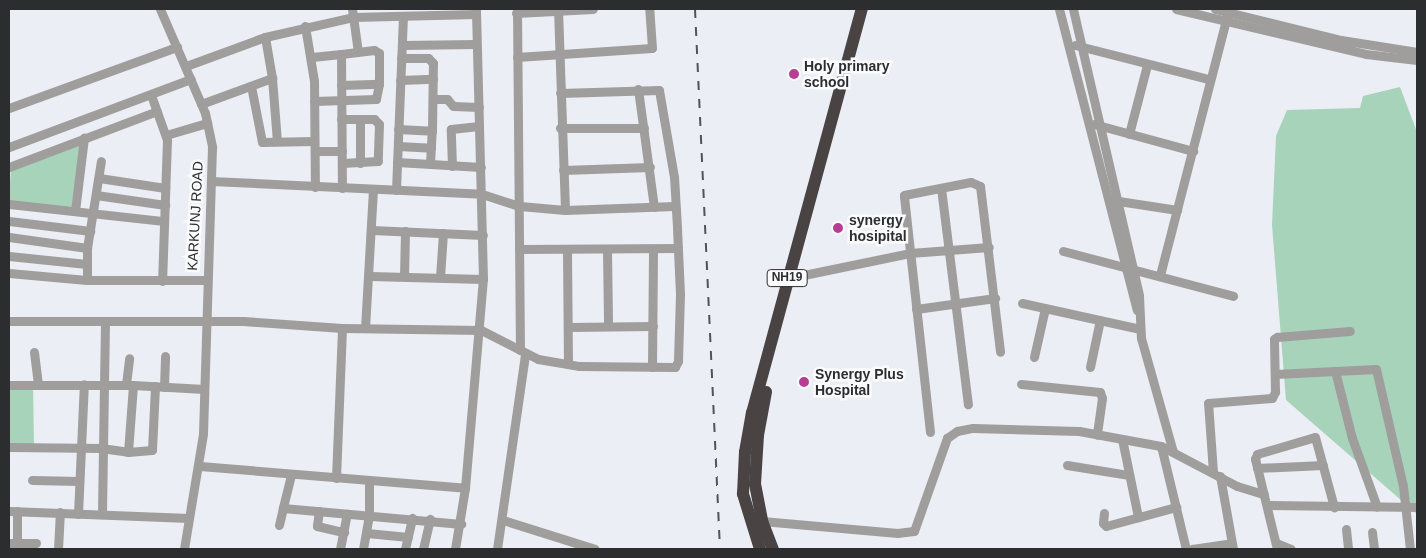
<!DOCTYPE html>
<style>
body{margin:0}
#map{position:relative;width:1426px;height:558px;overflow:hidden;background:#eceef5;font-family:Arial,sans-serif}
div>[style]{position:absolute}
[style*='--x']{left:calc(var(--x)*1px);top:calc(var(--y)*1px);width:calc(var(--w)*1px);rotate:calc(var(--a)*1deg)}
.green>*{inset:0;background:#a7d3ba}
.minor>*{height:9px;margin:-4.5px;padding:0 4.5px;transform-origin:4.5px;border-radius:4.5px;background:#a09d9d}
.highway>*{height:12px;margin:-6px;padding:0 6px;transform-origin:6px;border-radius:6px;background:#4a4343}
.rail>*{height:2px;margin-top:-1px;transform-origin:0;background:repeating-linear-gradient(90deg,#525356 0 9px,transparent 0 18px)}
.dots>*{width:14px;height:14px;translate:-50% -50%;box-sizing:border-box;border:2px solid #fbfbfe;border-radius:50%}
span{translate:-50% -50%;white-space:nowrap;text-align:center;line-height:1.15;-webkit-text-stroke:5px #fbfbfe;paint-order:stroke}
.shield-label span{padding:1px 4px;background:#fbfbfe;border:1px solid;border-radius:4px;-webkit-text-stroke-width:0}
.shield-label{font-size:12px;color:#2c2d2f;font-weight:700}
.poi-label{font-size:14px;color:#2c2d2f;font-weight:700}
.left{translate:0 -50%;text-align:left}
.street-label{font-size:14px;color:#2c2d2f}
.frame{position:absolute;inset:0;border:10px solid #2c2d2f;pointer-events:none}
</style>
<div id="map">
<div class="green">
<div style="clip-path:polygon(1400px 87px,1417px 132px,1417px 514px,1286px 400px,1272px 225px,1276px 136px,1287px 110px,1360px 108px,1363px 96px)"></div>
<div style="clip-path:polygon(81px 144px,76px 211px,9px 201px,11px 168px)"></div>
<div style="clip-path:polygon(33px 383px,34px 446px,9px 446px,9px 384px)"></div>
</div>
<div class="minor">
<div style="--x:160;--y:9;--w:113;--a:66.6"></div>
<div style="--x:205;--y:113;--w:35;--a:78"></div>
<div style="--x:212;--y:147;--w:287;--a:91.8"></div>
<div style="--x:203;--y:434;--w:117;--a:99.4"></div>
<div style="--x:352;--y:9;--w:43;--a:82.1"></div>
<div style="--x:517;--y:9;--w:341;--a:89.5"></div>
<div style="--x:558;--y:9;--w:201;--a:88"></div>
<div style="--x:1059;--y:9;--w:311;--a:75.5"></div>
<div style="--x:1073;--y:9;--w:294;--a:77"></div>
<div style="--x:1139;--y:296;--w:42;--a:87.3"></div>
<div style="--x:1141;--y:338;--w:118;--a:74.3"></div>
<div style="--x:1176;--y:9;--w:195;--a:13.3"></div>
<div style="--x:1366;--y:54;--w:51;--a:6.7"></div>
<div style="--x:1215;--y:9;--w:130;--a:13.8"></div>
<div style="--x:1341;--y:40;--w:77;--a:9"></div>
<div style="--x:516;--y:13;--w:77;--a:-3"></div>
<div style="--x:305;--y:26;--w:56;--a:80.7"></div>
<div style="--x:314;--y:81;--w:106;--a:89.5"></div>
<div style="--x:265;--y:37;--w:42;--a:80.3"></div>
<div style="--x:272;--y:78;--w:63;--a:85.5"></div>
<div style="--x:402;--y:45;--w:74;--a:-0.8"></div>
<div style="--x:1075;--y:45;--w:137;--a:14.3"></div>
<div style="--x:312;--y:57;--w:29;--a:-6"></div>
<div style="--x:341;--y:54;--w:134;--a:89.6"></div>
<div style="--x:517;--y:57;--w:135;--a:-3.8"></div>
<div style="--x:652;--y:48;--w:39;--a:-94"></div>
<div style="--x:186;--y:66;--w:84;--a:-20.2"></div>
<div style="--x:265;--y:37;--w:90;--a:-12.8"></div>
<div style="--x:353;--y:17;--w:123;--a:-1.4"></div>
<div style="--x:400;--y:80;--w:33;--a:-2"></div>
<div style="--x:341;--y:85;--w:38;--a:-2"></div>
<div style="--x:379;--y:84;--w:31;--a:-90"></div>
<div style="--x:379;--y:53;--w:6;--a:-149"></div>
<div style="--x:374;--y:50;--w:33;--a:173"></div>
<div style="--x:251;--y:86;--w:57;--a:78.9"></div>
<div style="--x:262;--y:142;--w:52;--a:-1.1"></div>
<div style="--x:638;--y:89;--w:119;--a:82.3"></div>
<div style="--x:151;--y:95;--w:48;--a:70.4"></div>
<div style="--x:167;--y:140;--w:141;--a:92"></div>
<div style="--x:433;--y:99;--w:14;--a:0"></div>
<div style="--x:447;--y:99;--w:9;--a:49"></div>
<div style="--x:453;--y:106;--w:26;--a:2"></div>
<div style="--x:314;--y:101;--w:62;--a:-1.8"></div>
<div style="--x:376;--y:99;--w:15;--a:-79"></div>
<div style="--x:201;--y:104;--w:76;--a:-20.1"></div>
<div style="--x:9;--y:108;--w:179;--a:-20"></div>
<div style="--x:341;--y:119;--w:33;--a:0"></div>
<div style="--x:374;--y:119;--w:7;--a:45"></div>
<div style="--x:379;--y:124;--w:37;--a:92"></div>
<div style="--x:378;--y:161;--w:36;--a:177"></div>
<div style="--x:360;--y:119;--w:44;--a:90"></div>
<div style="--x:1094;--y:124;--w:103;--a:15.3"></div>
<div style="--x:560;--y:128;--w:84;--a:0"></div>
<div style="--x:398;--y:129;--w:34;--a:3"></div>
<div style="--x:432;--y:131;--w:68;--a:-89.2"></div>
<div style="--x:433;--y:63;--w:7;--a:-135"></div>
<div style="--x:428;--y:58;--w:27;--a:180"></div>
<div style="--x:1129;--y:134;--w:71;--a:-75.4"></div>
<div style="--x:166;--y:135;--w:43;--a:-16.3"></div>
<div style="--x:398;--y:146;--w:33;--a:3"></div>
<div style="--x:9;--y:147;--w:194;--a:-20.5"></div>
<div style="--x:315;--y:151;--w:27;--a:0"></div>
<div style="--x:397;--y:162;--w:84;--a:3.4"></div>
<div style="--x:430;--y:164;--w:33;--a:-87"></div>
<div style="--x:452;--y:166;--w:37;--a:-92"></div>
<div style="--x:451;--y:129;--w:28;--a:-6"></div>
<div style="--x:9;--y:167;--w:158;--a:-20.7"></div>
<div style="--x:563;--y:170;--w:87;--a:-2"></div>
<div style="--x:99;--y:178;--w:67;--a:8.6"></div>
<div style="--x:211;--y:181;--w:271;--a:2.7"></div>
<div style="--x:482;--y:194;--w:40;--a:18"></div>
<div style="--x:520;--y:206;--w:45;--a:5.1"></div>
<div style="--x:565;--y:210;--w:110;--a:-2.1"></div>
<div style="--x:941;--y:188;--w:218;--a:82.9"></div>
<div style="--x:396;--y:190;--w:173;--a:-87.7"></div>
<div style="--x:96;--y:195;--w:70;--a:8.2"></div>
<div style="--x:1112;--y:200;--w:66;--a:8.7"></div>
<div style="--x:9;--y:204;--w:156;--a:6.3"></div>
<div style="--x:75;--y:211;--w:74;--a:-83"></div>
<div style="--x:9;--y:221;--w:82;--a:7"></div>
<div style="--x:372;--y:230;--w:111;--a:2.6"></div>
<div style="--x:9;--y:237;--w:79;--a:8"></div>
<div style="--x:519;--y:249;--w:159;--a:-0.4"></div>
<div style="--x:567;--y:250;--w:114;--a:89.5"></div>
<div style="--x:607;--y:250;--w:75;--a:89.2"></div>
<div style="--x:1063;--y:251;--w:176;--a:14.8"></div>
<div style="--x:9;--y:256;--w:78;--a:5.9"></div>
<div style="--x:9;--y:273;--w:78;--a:5.1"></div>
<div style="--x:87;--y:280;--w:119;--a:0"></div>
<div style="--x:1160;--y:275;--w:275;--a:-75.5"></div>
<div style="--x:370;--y:276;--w:113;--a:1.5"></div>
<div style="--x:404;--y:276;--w:45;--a:-88.7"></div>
<div style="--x:440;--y:277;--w:44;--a:-86.1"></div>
<div style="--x:794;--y:277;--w:118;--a:-11.7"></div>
<div style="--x:910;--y:253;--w:79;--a:-4.3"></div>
<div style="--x:87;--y:280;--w:32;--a:-90"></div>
<div style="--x:87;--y:248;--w:88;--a:-80.9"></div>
<div style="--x:1022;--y:303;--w:121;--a:12.4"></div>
<div style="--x:916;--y:309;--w:80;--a:-7.9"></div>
<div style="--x:9;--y:321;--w:234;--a:0"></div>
<div style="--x:243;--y:321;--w:99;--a:4"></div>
<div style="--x:342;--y:328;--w:139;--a:0.8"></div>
<div style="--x:481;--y:330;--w:64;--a:27"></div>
<div style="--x:538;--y:359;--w:42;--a:9.7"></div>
<div style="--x:579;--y:366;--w:96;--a:0.6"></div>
<div style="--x:675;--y:367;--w:7;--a:-63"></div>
<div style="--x:678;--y:361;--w:67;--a:-88.3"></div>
<div style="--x:680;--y:294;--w:67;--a:-92.6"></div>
<div style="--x:677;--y:227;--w:50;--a:-93.4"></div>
<div style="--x:674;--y:177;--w:88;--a:-99.8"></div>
<div style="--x:659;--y:90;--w:99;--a:178.3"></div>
<div style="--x:569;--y:327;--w:84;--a:-0.7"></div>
<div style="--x:365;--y:328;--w:138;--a:-86.7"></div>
<div style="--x:34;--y:352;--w:32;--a:83"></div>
<div style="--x:1034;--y:357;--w:50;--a:-77.3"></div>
<div style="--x:652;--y:367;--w:118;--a:-89.5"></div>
<div style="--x:1090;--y:367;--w:48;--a:-78"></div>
<div style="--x:1335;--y:371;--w:69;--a:75.8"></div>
<div style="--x:1352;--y:438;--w:73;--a:70.1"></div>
<div style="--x:1275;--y:374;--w:101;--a:-2.8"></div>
<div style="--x:1376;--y:369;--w:120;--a:77"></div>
<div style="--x:1403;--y:486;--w:63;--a:83.7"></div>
<div style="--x:126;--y:384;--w:26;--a:-83"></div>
<div style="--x:1021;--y:384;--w:79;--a:5.8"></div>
<div style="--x:1100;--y:392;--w:6;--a:72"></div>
<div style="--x:1102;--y:398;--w:37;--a:98"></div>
<div style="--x:9;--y:385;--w:124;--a:0"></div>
<div style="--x:133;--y:385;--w:71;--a:3.2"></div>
<div style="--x:164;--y:387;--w:31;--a:-88"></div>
<div style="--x:930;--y:432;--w:238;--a:-96.3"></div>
<div style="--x:904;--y:195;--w:68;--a:-11"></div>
<div style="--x:971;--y:182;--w:10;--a:24"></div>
<div style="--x:980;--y:186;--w:167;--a:83.1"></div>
<div style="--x:1122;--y:439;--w:80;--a:78.4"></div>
<div style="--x:1161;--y:446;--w:106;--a:76.4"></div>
<div style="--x:9;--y:447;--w:92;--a:0.6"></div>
<div style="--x:101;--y:448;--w:27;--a:8"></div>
<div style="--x:128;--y:452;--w:24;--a:-5"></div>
<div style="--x:152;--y:450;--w:64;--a:-87.3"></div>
<div style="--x:128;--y:452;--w:67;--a:-85.7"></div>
<div style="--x:1067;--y:465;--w:63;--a:9.2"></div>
<div style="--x:200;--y:466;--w:266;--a:4.7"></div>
<div style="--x:1257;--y:468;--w:66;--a:-2.6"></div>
<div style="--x:1213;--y:472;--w:69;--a:-94.1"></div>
<div style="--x:1208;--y:403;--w:64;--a:-4.5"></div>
<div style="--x:1272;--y:398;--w:7;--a:-63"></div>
<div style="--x:1275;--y:392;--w:53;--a:-91.1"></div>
<div style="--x:1274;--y:339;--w:4;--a:-34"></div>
<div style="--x:1277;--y:337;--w:73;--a:-4.7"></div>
<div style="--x:291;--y:475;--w:34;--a:104"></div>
<div style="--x:283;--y:508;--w:179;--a:5.1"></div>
<div style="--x:1220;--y:476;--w:74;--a:79.9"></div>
<div style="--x:336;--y:478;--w:150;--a:-87.7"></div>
<div style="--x:32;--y:480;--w:47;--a:1.2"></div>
<div style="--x:1267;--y:505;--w:150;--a:0.8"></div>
<div style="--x:9;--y:511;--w:180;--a:2.2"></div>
<div style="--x:319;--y:511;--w:15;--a:98"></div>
<div style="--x:317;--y:526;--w:28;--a:13"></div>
<div style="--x:102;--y:513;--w:192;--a:-89.1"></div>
<div style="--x:1104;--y:513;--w:10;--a:96"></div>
<div style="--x:1103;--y:523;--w:4;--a:45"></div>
<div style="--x:1106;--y:526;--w:73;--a:-15.2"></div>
<div style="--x:78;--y:514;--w:130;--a:-87.4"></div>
<div style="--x:503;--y:520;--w:96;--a:17.5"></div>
<div style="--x:762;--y:521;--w:136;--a:5.1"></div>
<div style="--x:897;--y:533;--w:17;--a:-7"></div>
<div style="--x:914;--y:531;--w:99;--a:-70.5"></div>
<div style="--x:947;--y:438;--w:12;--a:-35"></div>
<div style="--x:957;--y:431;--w:16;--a:-11"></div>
<div style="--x:973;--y:428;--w:106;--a:1.6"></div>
<div style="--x:1079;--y:431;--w:83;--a:10.4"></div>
<div style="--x:1161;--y:446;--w:86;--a:27.8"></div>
<div style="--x:1237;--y:486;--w:28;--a:17"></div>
<div style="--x:279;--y:525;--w:17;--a:-77"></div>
<div style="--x:1346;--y:529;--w:20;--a:84"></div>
<div style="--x:1372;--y:532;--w:17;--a:83"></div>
<div style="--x:367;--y:533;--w:41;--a:5.6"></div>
<div style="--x:9;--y:543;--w:27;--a:0"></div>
<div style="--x:17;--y:543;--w:32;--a:-90"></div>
<div style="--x:1276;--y:543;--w:16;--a:22"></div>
<div style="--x:58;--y:549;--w:37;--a:-87"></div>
<div style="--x:340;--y:549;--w:36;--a:-79"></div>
<div style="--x:363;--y:549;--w:34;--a:-80"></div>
<div style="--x:369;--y:516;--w:35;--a:-90"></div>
<div style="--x:405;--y:549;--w:32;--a:-77"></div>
<div style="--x:423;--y:549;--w:31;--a:-77"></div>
<div style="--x:455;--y:549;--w:62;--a:-80.7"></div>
<div style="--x:465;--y:488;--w:210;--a:-85.1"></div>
<div style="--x:483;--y:279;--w:270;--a:-91.5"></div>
<div style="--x:497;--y:549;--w:197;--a:-81.8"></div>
<div style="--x:1192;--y:549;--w:40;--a:-8.5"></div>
<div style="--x:1277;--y:549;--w:93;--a:-103.7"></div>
<div style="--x:1255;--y:459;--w:5;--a:-68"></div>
<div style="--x:1257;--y:454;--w:60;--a:-16.3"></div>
<div style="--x:1315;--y:437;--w:73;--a:74.8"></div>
</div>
<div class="highway">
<div style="--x:766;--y:392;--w:44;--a:100.5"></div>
<div style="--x:758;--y:435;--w:49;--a:93.5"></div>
<div style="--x:755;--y:484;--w:38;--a:79"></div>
<div style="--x:762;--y:521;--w:30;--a:69"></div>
<div style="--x:760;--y:549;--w:58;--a:-107.2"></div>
<div style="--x:743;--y:494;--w:42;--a:-87.3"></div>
<div style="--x:745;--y:452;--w:40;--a:-80"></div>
<div style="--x:752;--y:413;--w:419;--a:-74.8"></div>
</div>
<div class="rail">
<div style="--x:695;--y:9;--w:541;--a:87.35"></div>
</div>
<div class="dots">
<div style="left:794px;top:74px;background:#b53e94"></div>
<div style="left:838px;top:228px;background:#b53e94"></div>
<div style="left:804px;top:382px;background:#b53e94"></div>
</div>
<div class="shield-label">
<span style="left:787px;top:278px">NH19</span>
</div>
<div class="poi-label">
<span class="left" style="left:804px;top:74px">Holy primary<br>school</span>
<span class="left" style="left:849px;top:228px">synergy<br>hosipital</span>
<span class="left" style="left:815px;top:382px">Synergy Plus<br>Hospital</span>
</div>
<div class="street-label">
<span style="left:195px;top:216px;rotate:-87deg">KARKUNJ ROAD</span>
</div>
<div class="frame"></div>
</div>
